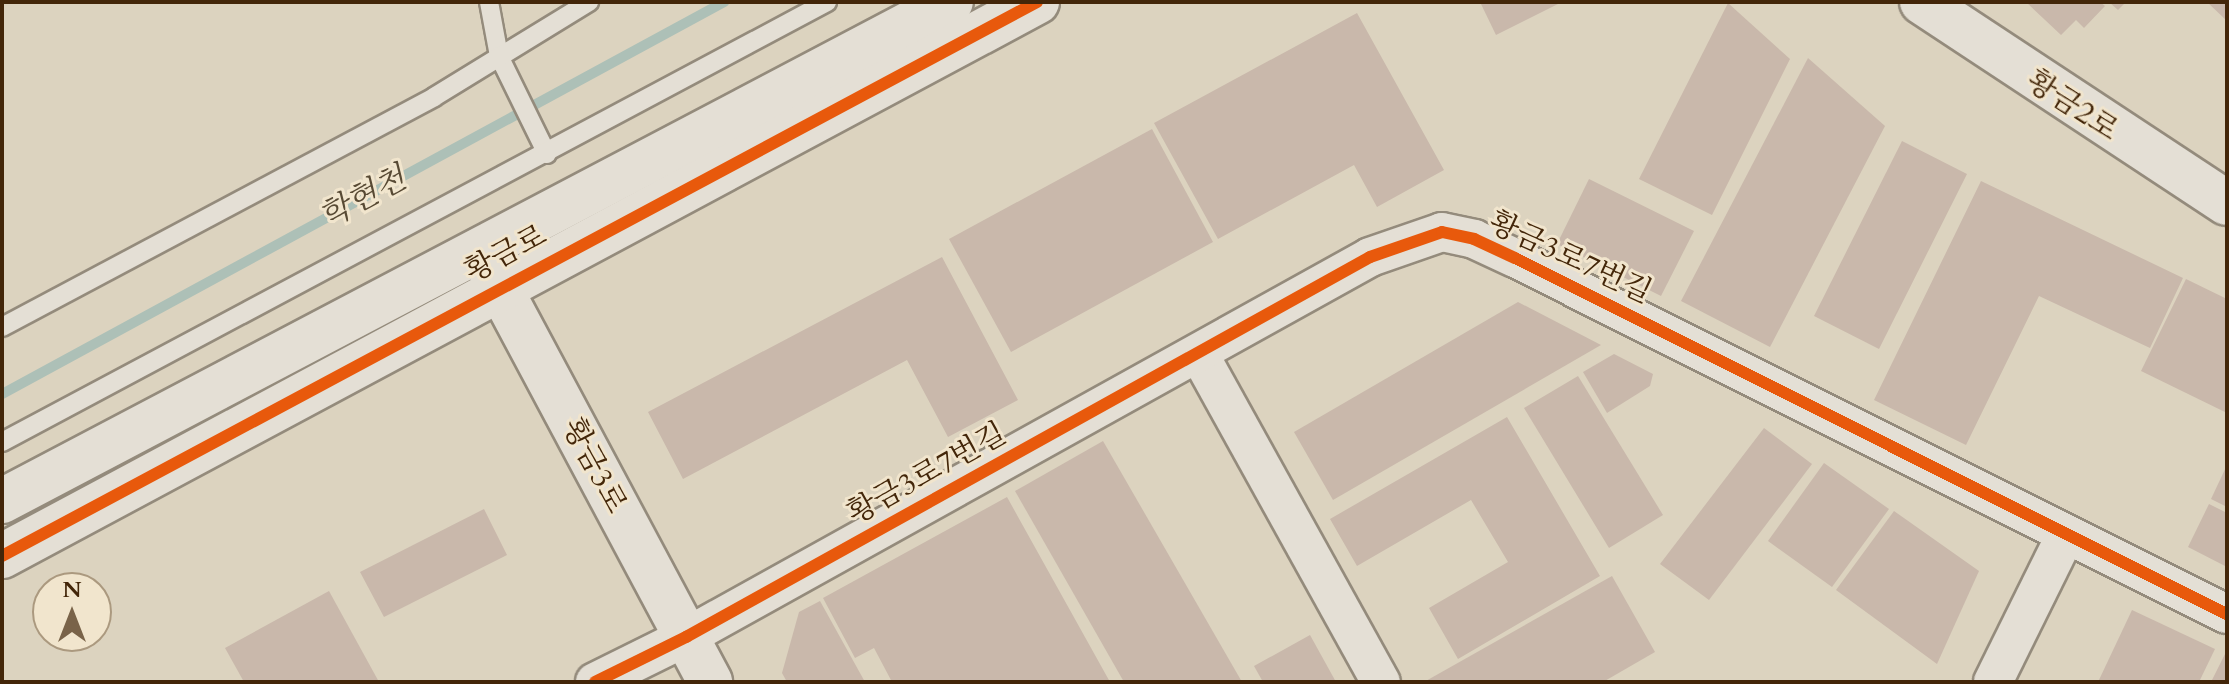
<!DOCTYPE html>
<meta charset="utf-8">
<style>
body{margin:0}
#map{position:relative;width:2229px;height:684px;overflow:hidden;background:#dcd3bf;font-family:Cardo,"Noto Serif KR",serif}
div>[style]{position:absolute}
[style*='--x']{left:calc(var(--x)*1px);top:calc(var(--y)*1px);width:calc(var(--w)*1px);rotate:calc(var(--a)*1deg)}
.stream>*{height:10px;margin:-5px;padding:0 5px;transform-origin:5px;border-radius:5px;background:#adc0b7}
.building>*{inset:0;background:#c9b8ab}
.roads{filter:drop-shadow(2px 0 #948b7c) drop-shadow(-2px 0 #948b7c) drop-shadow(0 2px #948b7c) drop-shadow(0 -2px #948b7c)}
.service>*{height:18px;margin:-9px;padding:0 9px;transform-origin:9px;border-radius:9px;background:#e4dfd5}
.minor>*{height:38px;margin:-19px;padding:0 19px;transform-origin:19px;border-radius:19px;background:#e4dfd5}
.tertiary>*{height:44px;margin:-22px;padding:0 22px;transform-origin:22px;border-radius:22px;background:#e4dfd5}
.cycleway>*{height:12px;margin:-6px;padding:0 6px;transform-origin:6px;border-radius:6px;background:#e8590c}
span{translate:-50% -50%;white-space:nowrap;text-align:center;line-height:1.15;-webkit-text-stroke:6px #f1e5cd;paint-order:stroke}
.street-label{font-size:30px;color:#432609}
.water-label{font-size:32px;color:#584a34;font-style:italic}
.frame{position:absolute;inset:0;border:4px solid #432609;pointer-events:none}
.north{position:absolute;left:32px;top:572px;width:80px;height:80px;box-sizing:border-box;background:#f1e5cd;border:2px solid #ab997f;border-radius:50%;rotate:0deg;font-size:22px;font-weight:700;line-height:32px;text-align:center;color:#432609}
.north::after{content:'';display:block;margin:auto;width:28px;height:36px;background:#796349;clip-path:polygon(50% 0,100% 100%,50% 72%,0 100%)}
</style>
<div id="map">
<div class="stream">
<div style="--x:2;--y:394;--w:822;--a:-28.5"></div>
</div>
<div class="building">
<div style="clip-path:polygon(1480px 2px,1562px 2px,1496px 35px)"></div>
<div style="clip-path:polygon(2026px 2px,2100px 2px,2105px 6px,2084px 28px,2076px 20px,2061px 35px)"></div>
<div style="clip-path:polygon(2109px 2px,2126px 2px,2118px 10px)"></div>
<div style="clip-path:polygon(2207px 2px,2227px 2px,2227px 21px)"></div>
<div style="clip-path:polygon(1728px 3px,1790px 59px,1712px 215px,1639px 179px)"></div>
<div style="clip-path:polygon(1357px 13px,1444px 170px,1377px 207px,1354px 165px,1218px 239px,1154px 123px)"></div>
<div style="clip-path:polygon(1808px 58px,1885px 126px,1770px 347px,1681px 301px)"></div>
<div style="clip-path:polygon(1152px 129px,1213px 242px,1011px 352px,949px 239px)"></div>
<div style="clip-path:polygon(1902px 141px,1967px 174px,1879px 349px,1814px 316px)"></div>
<div style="clip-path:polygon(1589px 179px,1694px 231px,1661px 296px,1557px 244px)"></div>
<div style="clip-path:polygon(1981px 181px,2183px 278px,2150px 348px,2039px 296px,1966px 445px,1874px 400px)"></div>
<div style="clip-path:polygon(942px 257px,1018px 400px,948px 437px,907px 360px,683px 479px,648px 412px)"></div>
<div style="clip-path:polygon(2186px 279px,2227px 299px,2227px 413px,2141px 371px)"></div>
<div style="clip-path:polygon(1518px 302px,1601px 345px,1333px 500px,1294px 432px)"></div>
<div style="clip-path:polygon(1614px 354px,1653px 374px,1650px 386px,1607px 413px,1583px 372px)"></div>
<div style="clip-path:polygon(1578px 376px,1663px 515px,1609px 548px,1524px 408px)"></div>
<div style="clip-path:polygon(1507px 417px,1600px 576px,1458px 659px,1429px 608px,1508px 562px,1471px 500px,1357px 566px,1330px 519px)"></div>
<div style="clip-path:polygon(1764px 428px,1812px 464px,1709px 600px,1660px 564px)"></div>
<div style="clip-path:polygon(1103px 441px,1242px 682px,1124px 682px,1015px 491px)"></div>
<div style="clip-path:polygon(1824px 463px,1889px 509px,1832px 587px,1768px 541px)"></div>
<div style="clip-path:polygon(2227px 465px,2227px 507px,2211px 499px)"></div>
<div style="clip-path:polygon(1007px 497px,1110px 682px,892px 682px,874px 648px,855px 658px,823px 598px)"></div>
<div style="clip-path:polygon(2209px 504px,2227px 513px,2227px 567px,2188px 547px)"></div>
<div style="clip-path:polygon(484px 509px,507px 555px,384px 617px,360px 572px)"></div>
<div style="clip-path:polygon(1894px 511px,1979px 571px,1937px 664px,1836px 590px)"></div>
<div style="clip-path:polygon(1612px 576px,1655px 652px,1603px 682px,1424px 682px)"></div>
<div style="clip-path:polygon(329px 591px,379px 682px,244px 682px,225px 648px)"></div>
<div style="clip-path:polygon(820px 601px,865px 682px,787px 682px,782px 673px,799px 612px)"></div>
<div style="clip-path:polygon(2132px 610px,2215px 649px,2199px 682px,2098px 682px)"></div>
<div style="clip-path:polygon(1310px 635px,1336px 682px,1263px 682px,1254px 666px)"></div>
<div style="clip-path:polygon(2227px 650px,2227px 682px,2211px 682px)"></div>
</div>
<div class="roads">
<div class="service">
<div style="--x:489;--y:2;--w:55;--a:79.5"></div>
<div style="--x:499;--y:56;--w:109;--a:63.9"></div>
<div style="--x:2;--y:327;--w:489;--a:-28"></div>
<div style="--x:434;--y:97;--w:182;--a:-31.5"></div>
<div style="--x:2;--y:442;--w:935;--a:-28.07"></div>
</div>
<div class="minor">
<div style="--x:1199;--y:354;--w:375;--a:61"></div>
<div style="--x:595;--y:682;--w:102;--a:-26.3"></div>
<div style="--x:686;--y:637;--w:782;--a:-29.05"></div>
<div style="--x:1370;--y:257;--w:76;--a:-19.1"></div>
<div style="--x:1442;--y:232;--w:33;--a:12"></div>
<div style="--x:1474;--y:239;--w:45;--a:24.9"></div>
<div style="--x:1515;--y:258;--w:796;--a:26.57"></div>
<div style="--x:1993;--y:682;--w:165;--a:-63.7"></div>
</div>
<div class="tertiary">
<div style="--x:1922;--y:2;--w:365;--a:33.4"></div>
<div style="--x:486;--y:262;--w:476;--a:61.9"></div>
<div style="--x:2;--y:501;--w:1072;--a:-27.74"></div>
<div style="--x:2;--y:556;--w:1174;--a:-28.16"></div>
</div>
</div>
<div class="cycleway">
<div style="--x:2;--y:556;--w:1174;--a:-28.16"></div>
<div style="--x:595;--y:682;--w:102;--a:-26.3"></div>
<div style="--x:686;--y:637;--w:782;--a:-29.05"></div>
<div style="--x:1370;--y:257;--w:76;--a:-19.1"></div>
<div style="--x:1442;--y:232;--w:33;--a:12"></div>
<div style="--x:1474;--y:239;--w:45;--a:24.9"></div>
<div style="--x:1515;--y:258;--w:796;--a:26.57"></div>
</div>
<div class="street-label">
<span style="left:2072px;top:106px;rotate:33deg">황금2로</span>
<span style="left:506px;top:254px;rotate:-28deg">황금로</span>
<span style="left:1570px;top:258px;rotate:25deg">황금3로7번길</span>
<span style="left:594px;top:466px;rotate:62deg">황금3로</span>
<span style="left:927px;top:474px;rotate:-29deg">황금3로7번길</span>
</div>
<div class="water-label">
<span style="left:363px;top:198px;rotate:-28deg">학현천</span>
</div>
<div class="frame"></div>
<div class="north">N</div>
</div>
